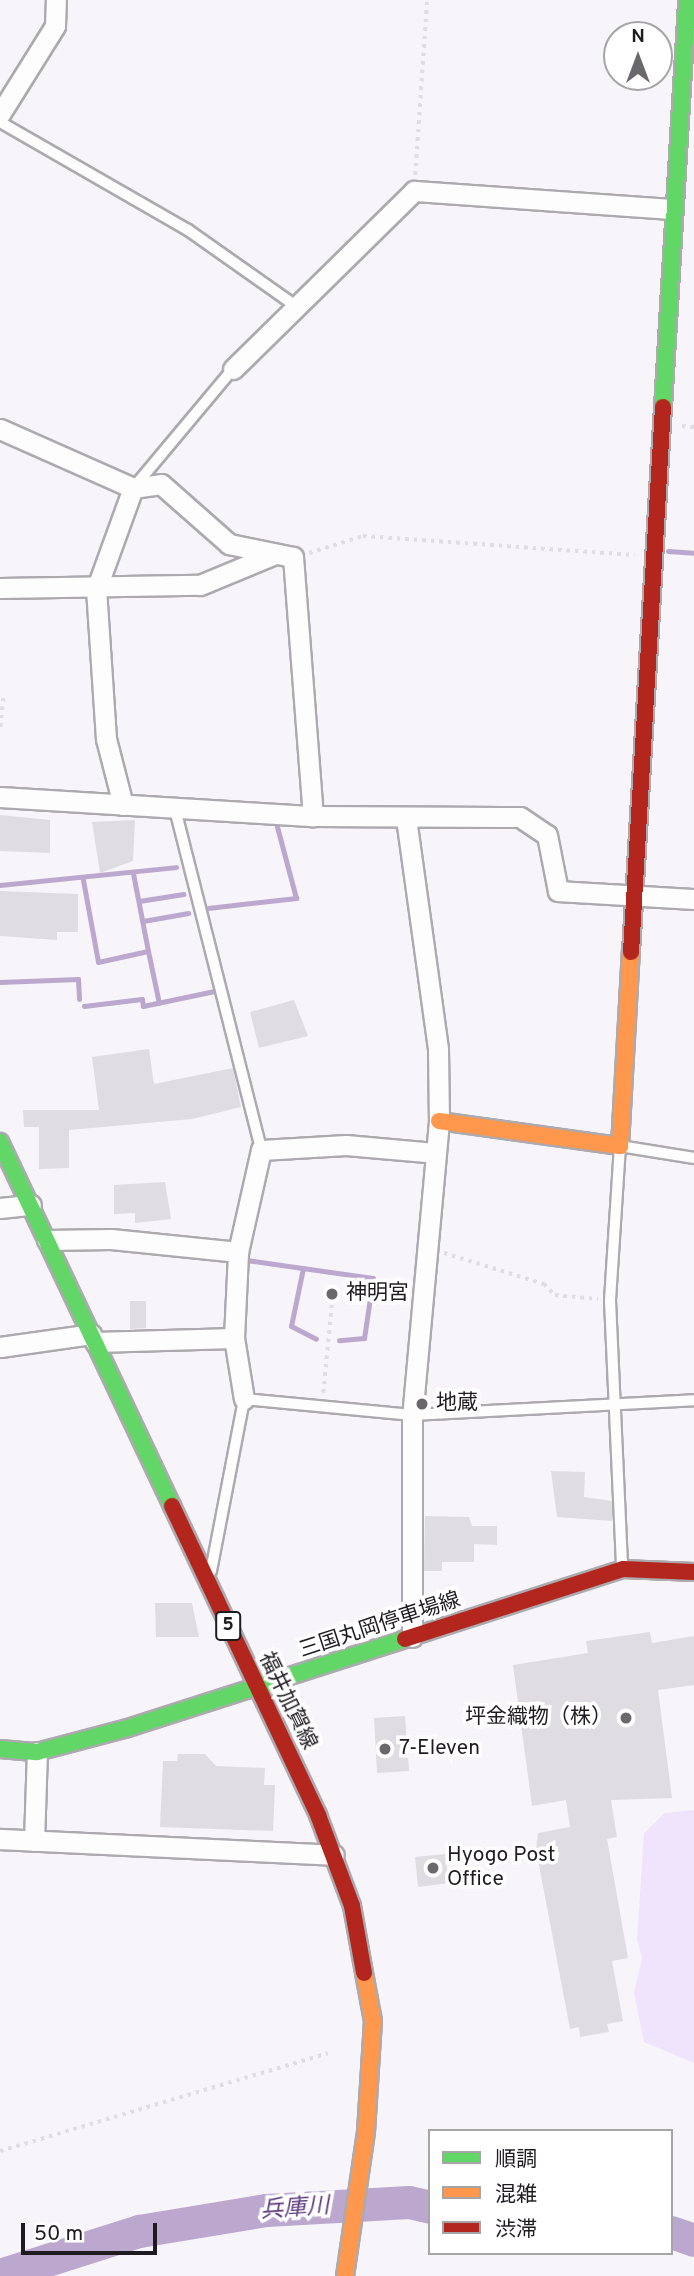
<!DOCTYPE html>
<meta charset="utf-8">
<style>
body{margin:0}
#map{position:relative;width:694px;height:2276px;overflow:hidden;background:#f7f4fa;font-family:Overpass,"Noto Sans JP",sans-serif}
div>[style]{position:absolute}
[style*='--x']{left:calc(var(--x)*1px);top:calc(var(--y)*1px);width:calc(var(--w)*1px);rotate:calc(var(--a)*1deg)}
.green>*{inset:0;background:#f0e4fc}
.stream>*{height:5px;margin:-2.5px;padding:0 2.5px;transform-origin:2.5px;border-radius:2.5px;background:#bca8ce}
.river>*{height:33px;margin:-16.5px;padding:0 16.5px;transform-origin:16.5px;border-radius:16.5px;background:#bca8ce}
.building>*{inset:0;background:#dfdde2}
.path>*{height:3.5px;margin-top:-1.75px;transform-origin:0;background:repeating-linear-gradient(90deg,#dfdee0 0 3.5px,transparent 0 8.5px)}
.roads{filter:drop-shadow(2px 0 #acaaaf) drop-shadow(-2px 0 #acaaaf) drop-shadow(0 2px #acaaaf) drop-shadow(0 -2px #acaaaf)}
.lane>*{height:10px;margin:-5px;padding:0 5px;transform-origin:5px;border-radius:5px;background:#fefdfe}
.street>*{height:19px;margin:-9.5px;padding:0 9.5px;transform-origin:9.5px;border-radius:9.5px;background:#fefdfe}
.fast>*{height:16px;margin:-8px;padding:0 8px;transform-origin:8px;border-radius:8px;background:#63d668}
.slow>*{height:16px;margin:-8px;padding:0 8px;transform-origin:8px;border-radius:8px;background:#ff974d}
.jam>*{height:16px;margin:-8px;padding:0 8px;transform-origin:8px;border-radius:8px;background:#b3261e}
.dots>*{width:19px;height:19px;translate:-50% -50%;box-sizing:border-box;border:4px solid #fff;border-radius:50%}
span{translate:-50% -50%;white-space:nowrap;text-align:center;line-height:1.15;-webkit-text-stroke:7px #fff;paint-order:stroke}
.shield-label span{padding:2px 5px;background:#fff;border:2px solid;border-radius:5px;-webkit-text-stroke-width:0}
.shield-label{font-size:19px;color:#1f1c21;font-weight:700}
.poi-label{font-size:21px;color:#1f1c21}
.left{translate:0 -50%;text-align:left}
.right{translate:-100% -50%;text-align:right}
.street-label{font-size:21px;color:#1f1c21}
.water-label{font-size:23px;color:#5e3a7b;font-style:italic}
.legend{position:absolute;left:428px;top:2129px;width:245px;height:126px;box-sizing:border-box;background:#fff;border:2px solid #a5a4a6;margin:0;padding:9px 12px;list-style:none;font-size:21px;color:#1f1c21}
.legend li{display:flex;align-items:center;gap:14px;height:35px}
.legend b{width:35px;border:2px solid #a5a4a6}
.north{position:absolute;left:603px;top:21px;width:70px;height:70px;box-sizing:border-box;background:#fff;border:2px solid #a5a4a6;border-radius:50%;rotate:0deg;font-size:19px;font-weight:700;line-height:28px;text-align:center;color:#1f1c21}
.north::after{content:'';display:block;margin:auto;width:24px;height:32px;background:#6b686d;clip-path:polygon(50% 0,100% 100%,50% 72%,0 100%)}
.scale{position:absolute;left:21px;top:2223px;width:136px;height:32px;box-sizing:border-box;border:4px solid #1f1c21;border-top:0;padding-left:9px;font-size:21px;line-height:24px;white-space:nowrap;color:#1f1c21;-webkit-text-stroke:5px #fff;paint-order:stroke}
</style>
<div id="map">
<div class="green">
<div style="clip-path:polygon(694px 1810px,694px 2063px,644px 2042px,634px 1993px,642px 1958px,637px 1940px,644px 1833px,665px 1813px)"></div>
</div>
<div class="stream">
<div style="--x:668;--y:551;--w:26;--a:4"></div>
<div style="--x:83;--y:880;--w:83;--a:79.6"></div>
<div style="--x:98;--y:962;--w:51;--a:-12.4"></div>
<div style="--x:148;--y:951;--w:79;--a:-100.9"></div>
<div style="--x:0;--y:885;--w:177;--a:-5.8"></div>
<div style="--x:139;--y:901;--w:45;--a:-9"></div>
<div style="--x:208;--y:908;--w:89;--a:-6.5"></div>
<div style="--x:296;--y:898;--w:78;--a:-104.9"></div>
<div style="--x:143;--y:921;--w:46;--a:-10.1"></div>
<div style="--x:148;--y:951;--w:53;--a:78.1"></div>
<div style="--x:0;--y:982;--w:78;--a:-2.2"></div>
<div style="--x:78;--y:979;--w:20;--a:87"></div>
<div style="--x:84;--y:1006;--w:58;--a:-6.9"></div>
<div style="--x:142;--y:999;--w:7;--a:82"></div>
<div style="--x:143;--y:1006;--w:73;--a:-11.9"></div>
<div style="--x:245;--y:1254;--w:6;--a:81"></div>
<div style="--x:246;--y:1260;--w:128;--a:8.1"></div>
<div style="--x:373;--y:1278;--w:61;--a:98.5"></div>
<div style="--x:364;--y:1338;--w:25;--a:175"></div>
<div style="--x:303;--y:1268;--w:59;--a:101.7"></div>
<div style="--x:291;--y:1326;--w:28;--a:27"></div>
</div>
<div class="river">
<div style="--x:671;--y:2232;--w:24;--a:19"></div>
<div style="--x:0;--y:2275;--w:146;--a:-17.6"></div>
<div style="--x:139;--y:2231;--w:129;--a:-9.4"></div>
<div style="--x:266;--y:2210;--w:143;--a:-3.2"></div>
<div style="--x:409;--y:2202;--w:22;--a:13"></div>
</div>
<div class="building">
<div style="clip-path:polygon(0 815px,50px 820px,50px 853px,0 851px)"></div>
<div style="clip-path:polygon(135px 820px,133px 861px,100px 873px,92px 822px)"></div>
<div style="clip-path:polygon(0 891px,78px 894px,78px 932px,57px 932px,57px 940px,0 936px)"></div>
<div style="clip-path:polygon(294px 1000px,308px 1036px,259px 1048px,250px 1012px)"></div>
<div style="clip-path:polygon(149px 1049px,154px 1084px,233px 1068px,241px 1107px,192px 1119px,69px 1130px,69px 1168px,39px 1169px,39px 1127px,24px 1127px,23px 1110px,99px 1110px,92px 1057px)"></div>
<div style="clip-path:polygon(165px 1182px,171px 1219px,135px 1223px,135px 1213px,114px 1214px,114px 1185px)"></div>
<div style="clip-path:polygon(130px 1301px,146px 1301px,146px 1328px,130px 1329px)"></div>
<div style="clip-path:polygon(551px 1471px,585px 1472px,584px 1497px,612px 1501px,612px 1521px,557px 1517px)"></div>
<div style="clip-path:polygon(425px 1516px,469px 1517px,472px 1526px,497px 1526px,497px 1545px,474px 1544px,474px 1562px,442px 1562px,442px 1571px,424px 1571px)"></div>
<div style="clip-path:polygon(155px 1603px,192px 1603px,199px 1637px,156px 1637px)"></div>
<div style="clip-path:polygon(650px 1632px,652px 1643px,694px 1636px,694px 1685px,658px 1690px,672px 1798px,611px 1800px,617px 1837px,607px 1839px,628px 1958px,612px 1961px,623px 2021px,607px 2024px,609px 2032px,580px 2037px,579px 2027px,570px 2029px,536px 1849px,538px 1833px,570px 1827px,566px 1800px,532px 1806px,513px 1665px,588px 1653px,586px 1641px)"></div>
<div style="clip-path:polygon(405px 1716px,409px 1771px,377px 1773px,374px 1718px)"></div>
<div style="clip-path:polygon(178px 1754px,205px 1754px,216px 1766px,265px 1768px,264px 1785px,275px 1785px,273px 1831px,160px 1827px,163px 1761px,177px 1761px)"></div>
<div style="clip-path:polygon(445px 1854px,449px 1883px,418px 1887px,415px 1857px)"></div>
</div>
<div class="path">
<div style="--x:415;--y:175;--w:175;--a:-86.1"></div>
<div style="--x:682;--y:426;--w:12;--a:5"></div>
<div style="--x:309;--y:553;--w:57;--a:-17.5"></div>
<div style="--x:363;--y:536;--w:272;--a:4"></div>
<div style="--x:0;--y:727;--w:29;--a:-84"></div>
<div style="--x:444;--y:1253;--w:105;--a:17.2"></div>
<div style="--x:544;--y:1284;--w:16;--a:45"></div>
<div style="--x:555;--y:1295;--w:43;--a:5.3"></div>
<div style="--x:323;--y:1393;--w:92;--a:-84.4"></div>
<div style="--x:0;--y:2151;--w:342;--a:-16.6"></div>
</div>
<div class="roads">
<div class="lane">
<div style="--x:0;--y:122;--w:217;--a:29.9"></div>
<div style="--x:188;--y:230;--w:128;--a:35.2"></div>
<div style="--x:135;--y:486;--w:153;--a:-50.1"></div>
<div style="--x:175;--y:809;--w:352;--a:75.8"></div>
<div style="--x:622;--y:1565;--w:265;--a:-92.6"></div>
<div style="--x:610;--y:1300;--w:154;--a:-86.3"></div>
<div style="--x:620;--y:1146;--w:75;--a:9.2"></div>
<div style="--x:211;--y:1571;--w:175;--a:-79.1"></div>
<div style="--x:244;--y:1399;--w:169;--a:5.4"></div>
<div style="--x:412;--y:1415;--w:282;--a:-3"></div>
</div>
<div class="street">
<div style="--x:0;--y:114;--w:104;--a:-58"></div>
<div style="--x:55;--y:26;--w:26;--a:-88"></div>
<div style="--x:233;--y:369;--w:254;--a:-44.5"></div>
<div style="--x:414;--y:191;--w:259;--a:4"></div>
<div style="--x:0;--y:429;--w:145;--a:23.9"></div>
<div style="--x:133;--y:488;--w:28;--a:-8"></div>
<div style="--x:161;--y:484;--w:91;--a:41.4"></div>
<div style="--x:229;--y:544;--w:65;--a:11.5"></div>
<div style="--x:293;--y:557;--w:260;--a:85.6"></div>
<div style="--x:0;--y:588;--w:200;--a:-0.9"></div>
<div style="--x:200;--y:585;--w:81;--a:-22.5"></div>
<div style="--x:0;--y:797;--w:314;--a:3.5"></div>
<div style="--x:313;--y:816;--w:207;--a:0.3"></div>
<div style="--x:520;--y:817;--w:32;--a:34"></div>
<div style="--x:547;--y:835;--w:57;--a:78.9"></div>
<div style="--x:558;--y:891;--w:136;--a:3.4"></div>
<div style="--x:123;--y:805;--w:68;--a:-104.4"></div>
<div style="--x:106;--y:739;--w:149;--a:-93.8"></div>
<div style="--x:96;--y:590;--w:109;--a:-70.1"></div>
<div style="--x:406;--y:818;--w:234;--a:82.1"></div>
<div style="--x:438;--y:1050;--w:71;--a:89.2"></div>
<div style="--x:439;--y:1121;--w:295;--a:95.2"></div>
<div style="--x:412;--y:1415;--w:222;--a:90"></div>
<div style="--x:0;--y:1208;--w:31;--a:-6"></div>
<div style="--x:47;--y:1240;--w:64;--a:-0.9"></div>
<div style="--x:111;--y:1239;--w:128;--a:5.8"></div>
<div style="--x:95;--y:1342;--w:139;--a:-1.6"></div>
<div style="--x:0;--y:1347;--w:92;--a:-8.1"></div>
<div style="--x:244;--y:1399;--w:62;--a:-99.3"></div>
<div style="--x:234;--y:1338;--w:86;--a:-87.3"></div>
<div style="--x:238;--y:1252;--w:105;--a:-77.3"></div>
<div style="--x:261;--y:1150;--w:85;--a:-3.4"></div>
<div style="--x:346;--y:1145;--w:89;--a:5.1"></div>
<div style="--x:0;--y:1839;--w:334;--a:2.7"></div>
<div style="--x:34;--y:1841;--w:89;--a:-88.1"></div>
</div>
<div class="fast">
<div style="--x:663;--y:407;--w:408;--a:-86.6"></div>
<div style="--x:0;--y:1142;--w:403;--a:64.7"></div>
<div style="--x:0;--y:1749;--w:37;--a:5"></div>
<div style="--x:37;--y:1752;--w:94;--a:-14.8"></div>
<div style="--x:128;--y:1728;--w:291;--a:-17.8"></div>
</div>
<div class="slow">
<div style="--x:439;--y:1121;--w:183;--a:7.9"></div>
<div style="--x:620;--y:1146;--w:194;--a:-86.8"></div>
<div style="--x:345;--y:2276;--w:146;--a:-81.7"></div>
<div style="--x:366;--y:2132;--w:111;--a:-86.4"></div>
<div style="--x:373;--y:2021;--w:49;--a:-100.6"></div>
</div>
<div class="jam">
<div style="--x:631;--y:952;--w:546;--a:-86.64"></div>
<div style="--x:172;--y:1506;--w:342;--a:64.7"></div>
<div style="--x:318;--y:1815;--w:97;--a:69.5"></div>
<div style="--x:352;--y:1906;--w:68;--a:79.8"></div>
<div style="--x:405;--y:1639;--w:229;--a:-17.8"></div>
<div style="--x:623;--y:1569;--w:71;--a:2.4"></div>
</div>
</div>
<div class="dots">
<div style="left:332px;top:1294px;background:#6b686d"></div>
<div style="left:422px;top:1404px;background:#6b686d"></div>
<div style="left:626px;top:1718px;background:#6b686d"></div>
<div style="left:385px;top:1749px;background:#6b686d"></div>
<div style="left:433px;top:1868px;background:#6b686d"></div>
</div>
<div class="shield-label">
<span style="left:228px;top:1626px">5</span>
</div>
<div class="poi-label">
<span class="left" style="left:346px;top:1294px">神明宮</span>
<span class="left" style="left:436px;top:1404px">地蔵</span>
<span class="right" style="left:612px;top:1718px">坪金織物（株）</span>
<span class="left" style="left:399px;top:1749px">7-Eleven</span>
<span class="left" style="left:447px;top:1868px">Hyogo Post<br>Office</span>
</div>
<div class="street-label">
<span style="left:380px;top:1626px;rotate:-18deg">三国丸岡停車場線</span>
<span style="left:287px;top:1701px;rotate:64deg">福井加賀線</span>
</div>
<div class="water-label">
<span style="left:295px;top:2210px;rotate:-4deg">兵庫川</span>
</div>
<ul class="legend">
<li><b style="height:9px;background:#63d668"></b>順調</li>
<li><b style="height:9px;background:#ff974d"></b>混雑</li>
<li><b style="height:9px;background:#b3261e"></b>渋滞</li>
</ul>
<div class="north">N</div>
<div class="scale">50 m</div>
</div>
